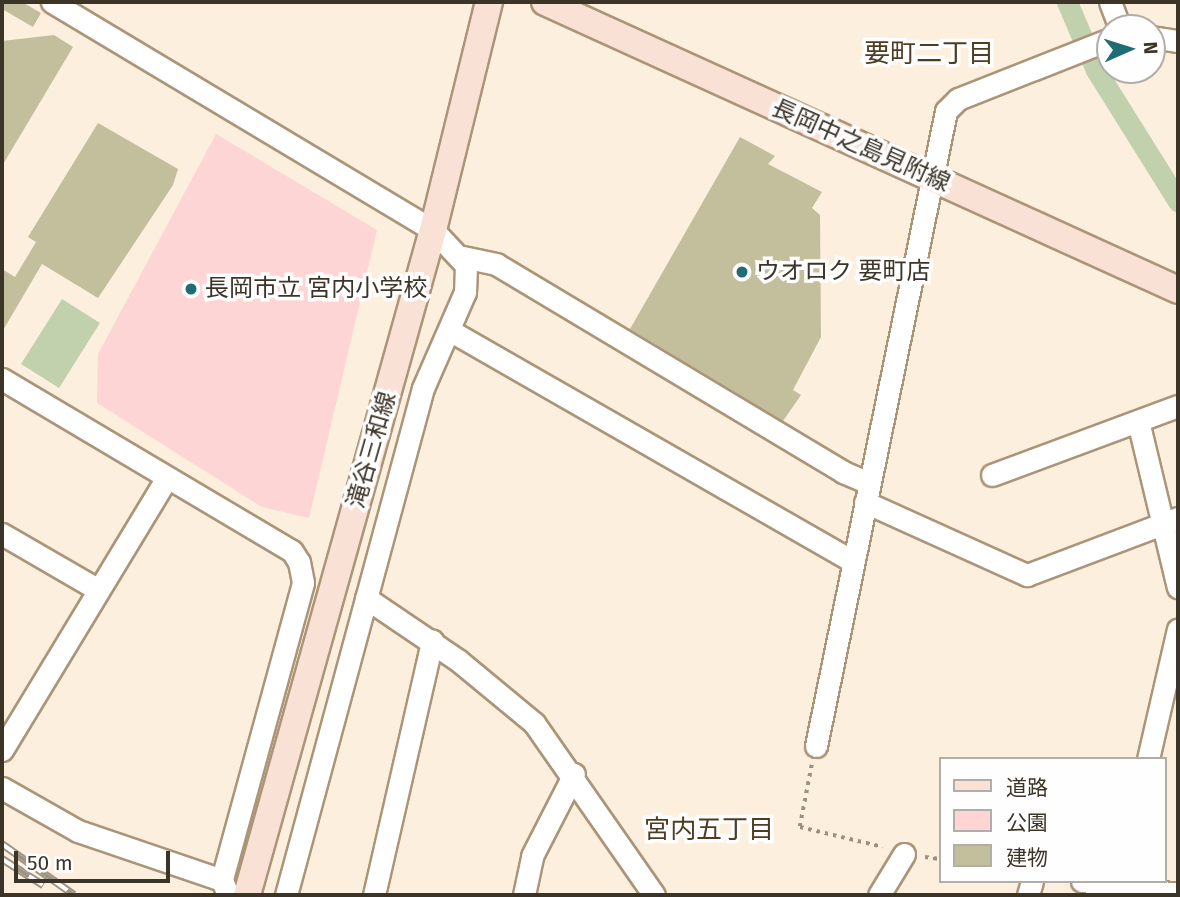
<!DOCTYPE html>
<meta charset="utf-8">
<style>
body{margin:0}
#map{position:relative;width:1180px;height:897px;overflow:hidden;background:#fdefdd;font-family:"Fira Sans","Noto Sans JP",sans-serif}
div>[style]{position:absolute}
[style*='--x']{left:calc(var(--x)*1px);top:calc(var(--y)*1px);width:calc(var(--w)*1px);rotate:calc(var(--a)*1deg)}
.green>*{inset:0;background:#fcd5d4}
.water>*{inset:0;background:#c1d1ad}
.canal>*{height:21px;margin:-10.5px;padding:0 10.5px;transform-origin:10.5px;border-radius:10.5px;background:#c1d1ad}
.building>*{inset:0;background:#c3be9b}
.path>*{height:3.5px;margin-top:-1.75px;transform-origin:0;background:repeating-linear-gradient(90deg,#9c9081 0 3.5px,transparent 0 8.5px)}
.roads{filter:drop-shadow(2px 0 #ab9579) drop-shadow(-2px 0 #ab9579) drop-shadow(0 2px #ab9579) drop-shadow(0 -2px #ab9579)}
.minor>*{height:21px;margin:-10.5px;padding:0 10.5px;transform-origin:10.5px;border-radius:10.5px;background:#fff}
.major>*{height:26px;margin:-13px;padding:0 13px;transform-origin:13px;border-radius:13px;background:#f9e1d6}
.rail>*{height:8px;margin-top:-4px;transform-origin:0;background:repeating-linear-gradient(90deg,#fefefe 0 16px,#9f9384 0 32px);box-sizing:border-box;border-block:2px solid #9f9384}
.dots>*{width:19px;height:19px;translate:-50% -50%;box-sizing:border-box;border:4px solid #fefefe;border-radius:50%}
span{translate:-50% -50%;white-space:nowrap;text-align:center;line-height:1.15;-webkit-text-stroke:7px #fefefe;paint-order:stroke}
.street-label{font-size:24px;color:#3d3428}
.poi-label{font-size:24px;color:#3d3428}
.left{translate:0 -50%;text-align:left}
.neighbourhood-label{font-size:26px;color:#4f3c22}
.frame{position:absolute;inset:0;border:4px solid #3d3428;pointer-events:none}
.legend{position:absolute;left:939px;top:757px;width:228px;height:126px;box-sizing:border-box;background:#fefefe;border:2px solid #b1ada8;margin:0;padding:9px 12px;list-style:none;font-size:21px;color:#3d3428}
.legend li{display:flex;align-items:center;gap:14px;height:35px}
.legend b{width:35px;border:2px solid #b1ada8}
.north{position:absolute;left:1096px;top:14px;width:70px;height:70px;box-sizing:border-box;background:#fefefe;border:2px solid #b1ada8;border-radius:50%;rotate:87deg;font-size:19px;font-weight:700;line-height:28px;text-align:center;color:#3d3428}
.north::after{content:'';display:block;margin:auto;width:24px;height:32px;background:#216b74;clip-path:polygon(50% 0,100% 100%,50% 72%,0 100%)}
.scale{position:absolute;left:14px;top:851px;width:156px;height:32px;box-sizing:border-box;border:4px solid #3d3428;border-top:0;padding-left:9px;font-size:21px;line-height:24px;white-space:nowrap;color:#3d3428;-webkit-text-stroke:5px #fefefe;paint-order:stroke}
</style>
<div id="map">
<div class="green">
<div style="clip-path:polygon(216px 134px,377px 230px,309px 518px,262px 507px,97px 403px,98px 354px)"></div>
</div>
<div class="water">
<div style="clip-path:polygon(62px 299px,100px 323px,59px 388px,21px 364px)"></div>
</div>
<div class="canal">
<div style="--x:1067;--y:2;--w:74;--a:66.9"></div>
<div style="--x:1096;--y:70;--w:155;--a:58"></div>
</div>
<div class="building">
<div style="clip-path:polygon(2px 2px,22px 2px,41px 13px,33px 27px,2px 9px)"></div>
<div style="clip-path:polygon(54px 35px,73px 47px,2px 166px,2px 41px)"></div>
<div style="clip-path:polygon(98px 123px,178px 169px,173px 185px,98px 298px,42px 264px,2px 332px,2px 269px,15px 277px,36px 242px,28px 237px)"></div>
<div style="clip-path:polygon(740px 137px,775px 156px,768px 164px,822px 192px,812px 208px,820px 215px,821px 337px,793px 390px,801px 395px,783px 421px,630px 329px)"></div>
</div>
<div class="path">
<div style="--x:812;--y:765;--w:63;--a:101"></div>
<div style="--x:800;--y:827;--w:85;--a:13.5"></div>
<div style="--x:925;--y:857;--w:15;--a:8"></div>
</div>
<div class="roads">
<div class="minor">
<div style="--x:52;--y:2;--w:444;--a:30.9"></div>
<div style="--x:433;--y:230;--w:48;--a:46.7"></div>
<div style="--x:466;--y:265;--w:27;--a:92"></div>
<div style="--x:465;--y:292;--w:105;--a:113.6"></div>
<div style="--x:423;--y:388;--w:525;--a:105.12"></div>
<div style="--x:1110;--y:2;--w:28;--a:69"></div>
<div style="--x:1152;--y:37;--w:26;--a:9"></div>
<div style="--x:463;--y:257;--w:34;--a:12"></div>
<div style="--x:496;--y:264;--w:405;--a:30.9"></div>
<div style="--x:843;--y:472;--w:26;--a:23"></div>
<div style="--x:449;--y:330;--w:463;--a:29.8"></div>
<div style="--x:2;--y:379;--w:337;--a:30.7"></div>
<div style="--x:292;--y:551;--w:13;--a:58"></div>
<div style="--x:299;--y:562;--w:21;--a:79"></div>
<div style="--x:303;--y:583;--w:308;--a:105.3"></div>
<div style="--x:222;--y:880;--w:16;--a:68"></div>
<div style="--x:1138;--y:421;--w:171;--a:76.5"></div>
<div style="--x:992;--y:475;--w:198;--a:-20.4"></div>
<div style="--x:865;--y:502;--w:178;--a:24.3"></div>
<div style="--x:1027;--y:575;--w:161;--a:-20.7"></div>
<div style="--x:2;--y:534;--w:110;--a:30.1"></div>
<div style="--x:366;--y:598;--w:112;--a:34.1"></div>
<div style="--x:459;--y:661;--w:97;--a:39.6"></div>
<div style="--x:534;--y:723;--w:210;--a:55.1"></div>
<div style="--x:816;--y:746;--w:648;--a:-78.43"></div>
<div style="--x:946;--y:111;--w:17;--a:-45"></div>
<div style="--x:958;--y:99;--w:163;--a:-21.5"></div>
<div style="--x:2;--y:750;--w:318;--a:-58.8"></div>
<div style="--x:1148;--y:759;--w:133;--a:-77"></div>
<div style="--x:2;--y:788;--w:87;--a:29.5"></div>
<div style="--x:78;--y:831;--w:152;--a:18.8"></div>
<div style="--x:1082;--y:881;--w:97;--a:7.7"></div>
<div style="--x:374;--y:895;--w:261;--a:-77.1"></div>
<div style="--x:524;--y:895;--w:40;--a:-78"></div>
<div style="--x:532;--y:856;--w:92;--a:-62.9"></div>
<div style="--x:879;--y:895;--w:48;--a:-58.6"></div>
<div style="--x:1028;--y:895;--w:15;--a:-74"></div>
</div>
<div class="major">
<div style="--x:545;--y:2;--w:695;--a:24.46"></div>
<div style="--x:247;--y:895;--w:691;--a:-74.37"></div>
<div style="--x:433;--y:230;--w:235;--a:-76.2"></div>
</div>
</div>
<div class="rail">
<div style="--x:2;--y:844;--w:88;--a:35.3"></div>
<div style="--x:2;--y:859;--w:49;--a:32.4"></div>
</div>
<div class="dots">
<div style="left:742px;top:272px;background:#216b74"></div>
<div style="left:191px;top:289px;background:#216b74"></div>
</div>
<div class="street-label">
<span style="left:861px;top:146px;rotate:24deg">長岡中之島見附線</span>
<span style="left:372px;top:450px;rotate:-74deg">滝谷三和線</span>
</div>
<div class="poi-label">
<span class="left" style="left:756px;top:272px">ウオロク 要町店</span>
<span class="left" style="left:205px;top:289px">長岡市立 宮内小学校</span>
</div>
<div class="neighbourhood-label">
<span style="left:929px;top:54px">要町二丁目</span>
<span style="left:709px;top:830px">宮内五丁目</span>
</div>
<div class="frame"></div>
<ul class="legend">
<li><b style="height:9px;background:#f9e1d6"></b>道路</li>
<li><b style="height:19px;background:#fcd5d4"></b>公園</li>
<li><b style="height:19px;background:#c3be9b"></b>建物</li>
</ul>
<div class="north">N</div>
<div class="scale">50 m</div>
</div>
